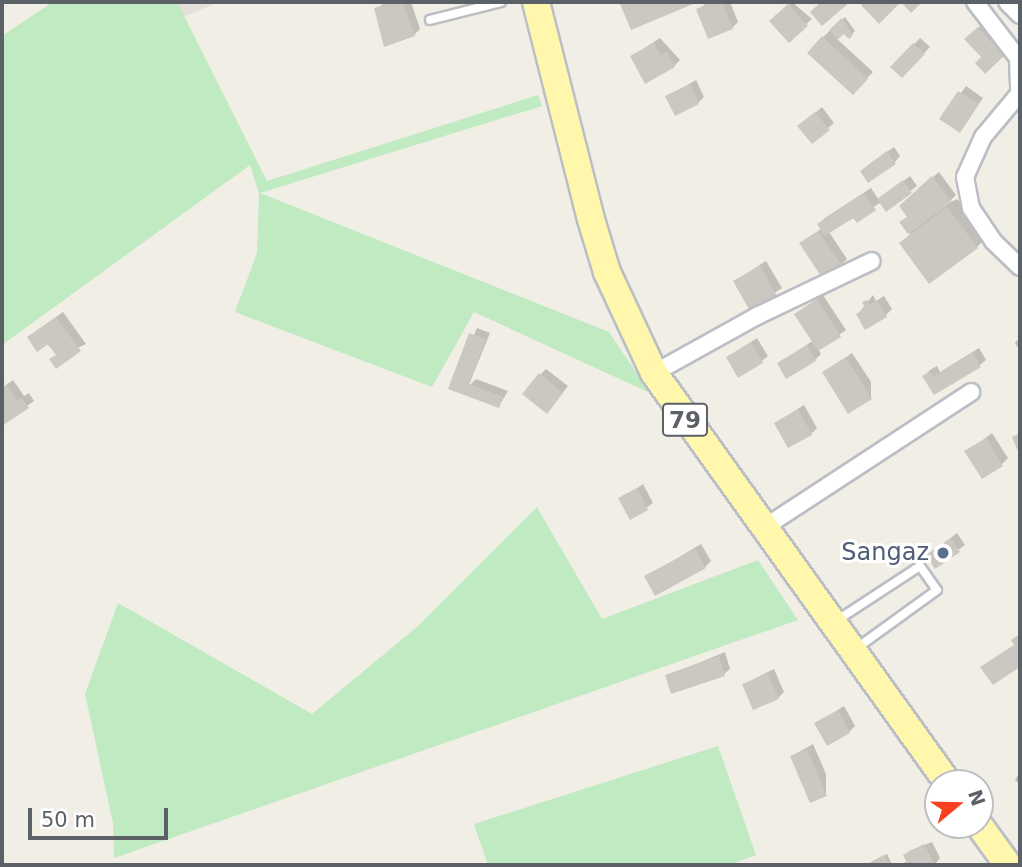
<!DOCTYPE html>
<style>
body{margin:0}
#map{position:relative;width:1022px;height:867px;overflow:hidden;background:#f0eee5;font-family:"DejaVu Sans",sans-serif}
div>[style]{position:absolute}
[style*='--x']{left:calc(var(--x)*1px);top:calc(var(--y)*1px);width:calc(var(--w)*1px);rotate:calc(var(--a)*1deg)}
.industrial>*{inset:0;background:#e1e0d9}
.green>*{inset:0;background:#bfeac2}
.shadow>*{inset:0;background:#0003}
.building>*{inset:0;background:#cbc8c2}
.roads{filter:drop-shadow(2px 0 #bcbec5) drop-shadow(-2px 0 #bcbec5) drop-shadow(0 2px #bcbec5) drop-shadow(0 -2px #bcbec5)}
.lane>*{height:8px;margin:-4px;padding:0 4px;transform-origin:4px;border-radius:4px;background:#fff}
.street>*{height:16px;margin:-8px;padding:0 8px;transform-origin:8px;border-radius:8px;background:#fff}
.primary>*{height:26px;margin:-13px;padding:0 13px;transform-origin:13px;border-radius:13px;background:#fff7ab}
.dots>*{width:19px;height:19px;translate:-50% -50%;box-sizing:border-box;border:4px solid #fff;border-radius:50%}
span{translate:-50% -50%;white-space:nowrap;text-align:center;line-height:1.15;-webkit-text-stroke:6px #fff;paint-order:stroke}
.shield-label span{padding:2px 5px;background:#fff;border:2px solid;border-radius:5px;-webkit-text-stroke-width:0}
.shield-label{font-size:23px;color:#5c6067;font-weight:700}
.service-label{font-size:24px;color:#4e5e75}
.right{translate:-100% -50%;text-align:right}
.frame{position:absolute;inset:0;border:4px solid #5c6067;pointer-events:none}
.north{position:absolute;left:924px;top:769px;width:70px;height:70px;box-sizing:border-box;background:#fff;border:2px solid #bebfc2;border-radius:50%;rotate:71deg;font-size:19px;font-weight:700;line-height:28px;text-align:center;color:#5c6067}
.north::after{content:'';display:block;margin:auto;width:24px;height:32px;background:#f94122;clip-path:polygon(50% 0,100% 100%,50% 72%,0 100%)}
.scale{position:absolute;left:28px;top:808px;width:140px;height:32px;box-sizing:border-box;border:4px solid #5c6067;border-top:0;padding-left:9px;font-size:21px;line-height:24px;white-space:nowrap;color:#5c6067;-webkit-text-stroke:5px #fff;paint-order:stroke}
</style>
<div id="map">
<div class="industrial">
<div style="clip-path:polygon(177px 2px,219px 2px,183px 17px)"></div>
</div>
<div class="green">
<div style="clip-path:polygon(53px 2px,177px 2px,267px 181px,538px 95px,542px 106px,260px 193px,609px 332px,650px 393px,474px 312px,432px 387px,235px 312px,257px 253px,259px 193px,250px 165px,2px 345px,2px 36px)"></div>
<div style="clip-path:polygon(537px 507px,602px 619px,758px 560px,798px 620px,114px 858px,113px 823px,85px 694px,118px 603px,312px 714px,417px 627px)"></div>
<div style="clip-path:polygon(718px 746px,756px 855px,728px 865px,488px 865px,474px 824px)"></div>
</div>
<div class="shadow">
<div style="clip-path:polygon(386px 2px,411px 2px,420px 29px,414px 35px,376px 9px)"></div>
<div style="clip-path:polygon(624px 2px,694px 2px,632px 28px)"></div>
<div style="clip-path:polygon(708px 2px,730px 2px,738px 22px,732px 28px,699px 9px)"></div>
<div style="clip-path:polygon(792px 2px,812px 19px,789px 40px,772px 21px)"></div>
<div style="clip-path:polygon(845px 17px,855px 31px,849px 37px,844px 31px,836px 38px,873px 72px,853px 93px,823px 37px)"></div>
<div style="clip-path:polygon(984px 22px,1009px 49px,985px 71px,983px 57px,967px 39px)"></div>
<div style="clip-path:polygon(660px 38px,680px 60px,674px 66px,632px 56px)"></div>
<div style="clip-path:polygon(920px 38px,930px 47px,902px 76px,893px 67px)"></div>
<div style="clip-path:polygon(696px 80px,704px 97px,698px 103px,668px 96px)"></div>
<div style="clip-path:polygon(966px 86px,983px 98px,960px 131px,942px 119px)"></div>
<div style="clip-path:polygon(822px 107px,834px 123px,828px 128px,806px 121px)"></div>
<div style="clip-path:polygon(894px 147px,900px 156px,895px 162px,868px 165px)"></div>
<div style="clip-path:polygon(939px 172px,956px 195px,947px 204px,957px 199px,986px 238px,977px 247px,901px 243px,910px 234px,902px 222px,908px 216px,907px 200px)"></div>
<div style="clip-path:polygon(910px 176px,917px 186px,887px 209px,882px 202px,829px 232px,847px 259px,841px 265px,802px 243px,822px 228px,819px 224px,825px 218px,871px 188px,879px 200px)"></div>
<div style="clip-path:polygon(766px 261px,782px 288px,751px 309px,735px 281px)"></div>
<div style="clip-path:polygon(823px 295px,846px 330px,818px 349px,821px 354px,815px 360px,779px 363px,814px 340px,796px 314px)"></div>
<div style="clip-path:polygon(873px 295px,876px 301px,884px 296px,892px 309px,886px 315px,858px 314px)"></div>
<div style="clip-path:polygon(63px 312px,86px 344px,51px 360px,57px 354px,35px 332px)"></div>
<div style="clip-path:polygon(477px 328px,490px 333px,468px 387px,476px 379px,508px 391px,499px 406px,451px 388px)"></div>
<div style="clip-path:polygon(1020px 337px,1020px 351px,1015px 343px)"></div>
<div style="clip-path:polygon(757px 338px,768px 356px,762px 361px,728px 357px)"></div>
<div style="clip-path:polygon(979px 348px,986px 360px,980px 365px,934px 393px,924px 376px,930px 370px,937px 366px,940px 372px)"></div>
<div style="clip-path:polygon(852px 353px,871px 382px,871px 397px,824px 373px)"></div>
<div style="clip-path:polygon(546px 369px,568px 386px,553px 405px,540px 375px)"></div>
<div style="clip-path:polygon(13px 380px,24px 396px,29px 393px,34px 401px,2px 424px,2px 388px)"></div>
<div style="clip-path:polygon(804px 405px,817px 428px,811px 434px,776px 423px)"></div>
<div style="clip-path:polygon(992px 433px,1008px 458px,1002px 464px,967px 452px)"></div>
<div style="clip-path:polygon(643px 484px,653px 503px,631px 518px,621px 499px)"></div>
<div style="clip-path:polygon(957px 533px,965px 545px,935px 566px,928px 555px)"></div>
<div style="clip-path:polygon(701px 544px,711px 561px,705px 567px,646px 577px)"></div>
<div style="clip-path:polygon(725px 652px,730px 669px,724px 674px,667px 676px)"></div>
<div style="clip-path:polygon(774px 669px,784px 692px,778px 698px,744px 684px)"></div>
<div style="clip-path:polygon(844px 706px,855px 726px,849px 732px,816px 724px)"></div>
<div style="clip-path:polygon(813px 744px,826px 774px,826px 795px,792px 756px)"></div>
<div style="clip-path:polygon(1020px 771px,1020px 785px,1015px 780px)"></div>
<div style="clip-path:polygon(932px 842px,940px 858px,935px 864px,899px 865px,908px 861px,905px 855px,909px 851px)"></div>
<div style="clip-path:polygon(887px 854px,892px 865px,872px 865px,873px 861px)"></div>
</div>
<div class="building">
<div style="clip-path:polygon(394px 2px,403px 2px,415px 36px,384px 47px,374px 8px)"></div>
<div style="clip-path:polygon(625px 2px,647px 3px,698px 2px,631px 30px,620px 4px)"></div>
<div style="clip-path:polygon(715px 2px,722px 2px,733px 29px,708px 39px,696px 9px)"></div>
<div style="clip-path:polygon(821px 2px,850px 2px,822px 26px,810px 12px)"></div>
<div style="clip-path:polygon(864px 2px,922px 2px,911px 13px,901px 2px,879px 24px,861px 5px)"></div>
<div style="clip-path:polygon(788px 4px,808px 26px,789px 43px,769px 21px)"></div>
<div style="clip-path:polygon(842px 18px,853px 35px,849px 39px,844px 34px,837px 40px,829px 30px)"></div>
<div style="clip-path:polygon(978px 27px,1004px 56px,985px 74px,975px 63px,981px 57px,964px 39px)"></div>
<div style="clip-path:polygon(822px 36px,868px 79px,853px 95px,807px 53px)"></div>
<div style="clip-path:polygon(654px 43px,661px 55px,667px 52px,675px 67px,645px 84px,630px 56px)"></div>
<div style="clip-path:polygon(913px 43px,925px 54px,902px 78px,890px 67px)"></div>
<div style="clip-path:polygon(690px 84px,699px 104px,675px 116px,665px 96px)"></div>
<div style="clip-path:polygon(958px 91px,979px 104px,960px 133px,939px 119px)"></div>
<div style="clip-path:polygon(815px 112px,830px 130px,812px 144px,797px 126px)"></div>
<div style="clip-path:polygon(887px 151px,896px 164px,868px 183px,860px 171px)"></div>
<div style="clip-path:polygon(932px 176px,952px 202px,908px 234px,899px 222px,907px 217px,899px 206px)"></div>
<div style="clip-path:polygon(903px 180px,912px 193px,886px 212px,877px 199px)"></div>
<div style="clip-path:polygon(864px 193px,876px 210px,857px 223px,853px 218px,825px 236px,817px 224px)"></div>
<div style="clip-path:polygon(947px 207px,978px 248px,929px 284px,899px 243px)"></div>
<div style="clip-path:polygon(818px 231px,842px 266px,823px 279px,799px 243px)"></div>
<div style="clip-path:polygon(760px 266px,777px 296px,750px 311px,733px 281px)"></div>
<div style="clip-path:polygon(817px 299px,841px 337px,818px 351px,794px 314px)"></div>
<div style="clip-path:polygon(867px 300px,870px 305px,877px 300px,887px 317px,865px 330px,856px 314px,865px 308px,862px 302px)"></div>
<div style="clip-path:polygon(56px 317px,81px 351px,56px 369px,49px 359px,56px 355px,48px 344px,37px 352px,27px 337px)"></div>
<div style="clip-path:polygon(469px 333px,486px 339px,469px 384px,503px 397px,499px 408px,448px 389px)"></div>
<div style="clip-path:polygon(751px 342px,763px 363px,738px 378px,726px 357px)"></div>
<div style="clip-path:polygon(807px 345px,816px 361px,786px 379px,777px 363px)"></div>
<div style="clip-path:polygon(973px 353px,981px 367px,934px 395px,922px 376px,930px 371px,934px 376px)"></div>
<div style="clip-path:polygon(846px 357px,872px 399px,848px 414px,822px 372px)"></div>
<div style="clip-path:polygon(539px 373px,563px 393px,547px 414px,522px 394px)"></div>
<div style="clip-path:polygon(7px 385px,17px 401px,22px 398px,29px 408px,2px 426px,2px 388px)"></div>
<div style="clip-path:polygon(798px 409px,812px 435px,788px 448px,774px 423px)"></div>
<div style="clip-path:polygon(1020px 433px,1020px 456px,1012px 437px)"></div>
<div style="clip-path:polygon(986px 438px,1003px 466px,982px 479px,964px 451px)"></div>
<div style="clip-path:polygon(637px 488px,648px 510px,630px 520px,618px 498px)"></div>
<div style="clip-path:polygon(951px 538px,960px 552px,935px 569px,926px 555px)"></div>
<div style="clip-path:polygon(695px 549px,706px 568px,655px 596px,644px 576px)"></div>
<div style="clip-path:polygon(1020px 634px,1020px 667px,993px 685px,980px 667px,1014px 645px,1011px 640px)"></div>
<div style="clip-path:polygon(719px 656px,725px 676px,671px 694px,665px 675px)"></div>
<div style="clip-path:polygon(768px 674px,779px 699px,753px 710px,742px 684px)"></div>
<div style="clip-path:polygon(838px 710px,850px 733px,827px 746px,814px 723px)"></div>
<div style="clip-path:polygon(807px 749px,827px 796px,810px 803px,790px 756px)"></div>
<div style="clip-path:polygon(924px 844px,935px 865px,908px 865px,903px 855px)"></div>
<div style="clip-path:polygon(884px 855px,889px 865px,870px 865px,869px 863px)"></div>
</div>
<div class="roads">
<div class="lane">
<div style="--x:430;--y:20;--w:73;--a:-14.2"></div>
<div style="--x:836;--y:621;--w:100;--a:-33.2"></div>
<div style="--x:920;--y:566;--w:29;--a:55"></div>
<div style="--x:937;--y:590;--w:99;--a:144.1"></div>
</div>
<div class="street">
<div style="--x:975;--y:2;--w:71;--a:52.5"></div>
<div style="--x:1018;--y:58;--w:36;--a:88"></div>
<div style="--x:1019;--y:94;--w:56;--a:129.9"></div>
<div style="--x:983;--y:137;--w:44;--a:114.2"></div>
<div style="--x:965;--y:177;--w:32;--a:79"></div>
<div style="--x:971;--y:208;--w:40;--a:56"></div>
<div style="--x:993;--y:241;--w:37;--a:44"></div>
<div style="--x:1007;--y:2;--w:18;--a:45"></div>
<div style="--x:654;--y:373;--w:118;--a:-29"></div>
<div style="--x:757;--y:316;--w:127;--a:-25.6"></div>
<div style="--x:762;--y:529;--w:250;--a:-33.2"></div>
</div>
<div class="primary">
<div style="--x:536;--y:2;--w:221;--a:75.8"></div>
<div style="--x:590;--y:216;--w:59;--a:73.1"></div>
<div style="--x:607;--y:272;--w:111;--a:65"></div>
<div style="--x:654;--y:373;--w:505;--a:54.36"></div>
<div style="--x:979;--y:825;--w:49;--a:54.1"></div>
</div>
</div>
<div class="dots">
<div style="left:943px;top:553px;background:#5c6f8a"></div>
</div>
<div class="shield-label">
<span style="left:685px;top:420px">79</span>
</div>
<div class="service-label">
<span class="right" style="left:929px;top:553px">Sangaz</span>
</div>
<div class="frame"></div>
<div class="north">N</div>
<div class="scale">50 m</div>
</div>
